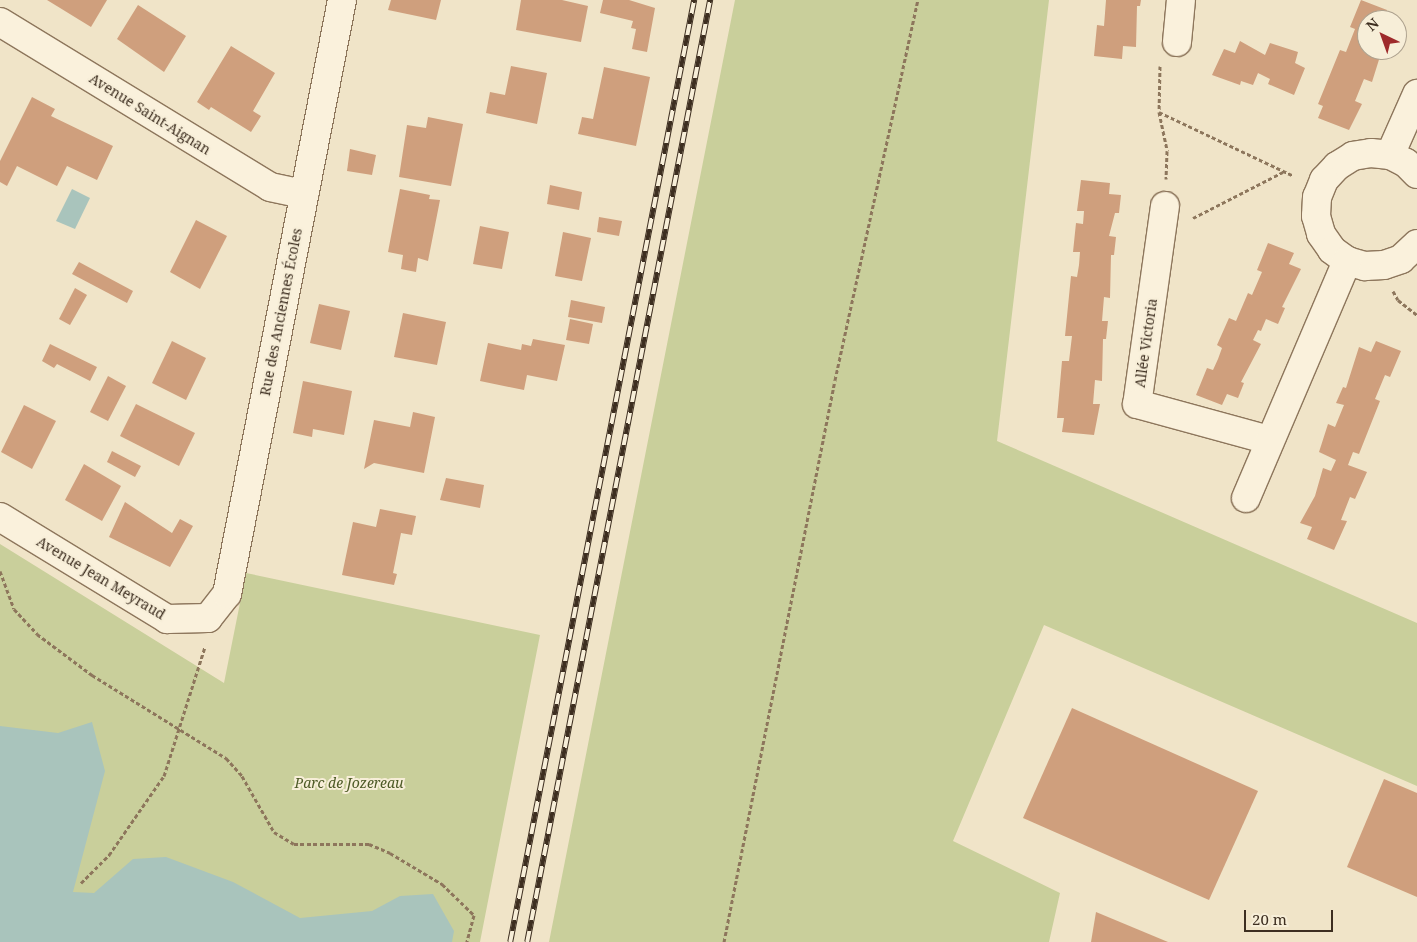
<!DOCTYPE html>
<meta charset="utf-8">
<style>
body{margin:0}
#map{position:relative;width:1417px;height:942px;overflow:hidden;background:#f0e4c8;font-family:"Noto Serif",serif}
div>[style]{position:absolute}
[style*='--x']{left:calc(var(--x)*1px);top:calc(var(--y)*1px);width:calc(var(--w)*1px);rotate:calc(var(--a)*1deg)}
.green>*{inset:0;background:#c9cf9b}
.water>*{inset:0;background:#a9c4bc}
.building>*{inset:0;background:#cf9f7d}
.path>*{height:3px;margin-top:-1.5px;transform-origin:0;background:repeating-linear-gradient(90deg,#8d765c 0 4px,transparent 0 6.5px)}
.roads{filter:drop-shadow(1px 0 #8d765c) drop-shadow(-1px 0 #8d765c) drop-shadow(0 1px #8d765c) drop-shadow(0 -1px #8d765c)}
.minor>*{height:28px;margin:-14px;padding:0 14px;transform-origin:14px;border-radius:14px;background:#faf1dc}
.rail>*{height:5.5px;margin-top:-2.75px;transform-origin:0;background:repeating-linear-gradient(90deg,#f7eed8 0 11px,#3d2e20 0 22px);box-sizing:border-box;border-block:1px solid #3d2e20}
span{translate:-50% -50%;white-space:nowrap;text-align:center;line-height:1.15;-webkit-text-stroke:4px #f7eed8;paint-order:stroke}
.street-label{font-size:14px;color:#3d2e20}
.park-label{font-size:14px;color:#4d5a26;font-style:italic}
.north{position:absolute;left:1357px;top:10px;width:50px;height:50px;box-sizing:border-box;background:#f7eed8;border:1px solid #ada18e;border-radius:50%;rotate:318deg;font-size:14px;font-weight:700;line-height:20px;text-align:center;color:#3d2e20}
.north::after{content:'';display:block;margin:auto;width:18px;height:22px;background:#9e2a2b;clip-path:polygon(50% 0,100% 100%,50% 72%,0 100%)}
.scale{position:absolute;left:1244px;top:910px;width:89px;height:22px;box-sizing:border-box;border:2px solid #3d2e20;border-top:0;padding-left:6px;font-size:15px;line-height:18px;white-space:nowrap;color:#3d2e20;-webkit-text-stroke:4px #f7eed8;paint-order:stroke}
</style>
<div id="map">
<div class="green">
<div style="clip-path:polygon(735px 0,1049px 0,997px 441px,1417px 623px,1417px 786px,1044px 625px,953px 841px,1060px 893px,1049px 942px,549px 942px)"></div>
<div style="clip-path:polygon(0 544px,224px 683px,246px 573px,540px 635px,480px 942px,0 942px)"></div>
</div>
<div class="water">
<div style="clip-path:polygon(72px 189px,90px 198px,75px 229px,56px 221px)"></div>
<div style="clip-path:polygon(92px 722px,105px 771px,73px 892px,94px 893px,133px 859px,166px 857px,233px 882px,300px 918px,372px 911px,400px 896px,433px 894px,454px 931px,452px 942px,0 942px,0 726px,58px 733px)"></div>
</div>
<div class="building">
<div style="clip-path:polygon(47px 0,107px 0,91px 27px)"></div>
<div style="clip-path:polygon(391px 0,441px 0,436px 20px,388px 10px)"></div>
<div style="clip-path:polygon(521px 0,562px 0,588px 6px,581px 42px,516px 30px)"></div>
<div style="clip-path:polygon(603px 0,629px 0,655px 8px,647px 52px,632px 49px,636px 29px,631px 28px,633px 21px,600px 13px)"></div>
<div style="clip-path:polygon(1106px 0,1141px 0,1140px 6px,1137px 6px,1136px 47px,1123px 46px,1122px 59px,1094px 56px,1097px 25px,1104px 26px)"></div>
<div style="clip-path:polygon(1361px 0,1387px 10px,1383px 20px,1367px 20px,1367px 50px,1382px 50px,1372px 82px,1364px 79px,1355px 101px,1362px 104px,1349px 130px,1318px 118px,1323px 106px,1318px 104px,1340px 50px,1346px 52px,1355px 29px,1350px 27px)"></div>
<div style="clip-path:polygon(138px 5px,186px 36px,164px 72px,117px 39px)"></div>
<div style="clip-path:polygon(1240px 41px,1265px 55px,1270px 43px,1298px 52px,1295px 63px,1305px 68px,1294px 95px,1268px 84px,1270px 79px,1258px 73px,1253px 85px,1241px 81px,1240px 85px,1212px 75px,1224px 49px,1235px 53px)"></div>
<div style="clip-path:polygon(231px 46px,275px 73px,253px 111px,261px 116px,251px 132px,211px 107px,209px 110px,197px 102px)"></div>
<div style="clip-path:polygon(511px 66px,547px 73px,537px 124px,486px 113px,490px 92px,505px 95px)"></div>
<div style="clip-path:polygon(604px 67px,650px 77px,636px 146px,578px 134px,582px 117px,593px 119px)"></div>
<div style="clip-path:polygon(32px 97px,55px 109px,51px 116px,113px 146px,97px 180px,67px 166px,57px 186px,17px 166px,7px 186px,0 182px,0 161px)"></div>
<div style="clip-path:polygon(428px 117px,463px 124px,451px 186px,399px 177px,407px 125px,426px 128px)"></div>
<div style="clip-path:polygon(350px 149px,376px 155px,372px 175px,347px 171px)"></div>
<div style="clip-path:polygon(1081px 180px,1110px 183px,1109px 194px,1121px 195px,1119px 213px,1115px 213px,1109px 236px,1116px 237px,1114px 255px,1111px 255px,1110px 298px,1104px 297px,1102px 321px,1108px 321px,1106px 339px,1103px 339px,1102px 381px,1095px 380px,1093px 404px,1100px 404px,1094px 435px,1062px 432px,1064px 418px,1057px 418px,1062px 361px,1069px 361px,1072px 336px,1065px 336px,1071px 276px,1077px 277px,1079px 265px,1080px 252px,1073px 252px,1076px 223px,1083px 224px,1084px 211px,1077px 211px)"></div>
<div style="clip-path:polygon(550px 185px,582px 192px,579px 210px,547px 204px)"></div>
<div style="clip-path:polygon(400px 189px,430px 195px,429px 199px,440px 200px,428px 261px,418px 258px,416px 272px,401px 269px,403px 255px,388px 252px)"></div>
<div style="clip-path:polygon(599px 217px,622px 221px,619px 236px,597px 232px)"></div>
<div style="clip-path:polygon(196px 220px,227px 236px,200px 289px,170px 272px)"></div>
<div style="clip-path:polygon(480px 226px,509px 232px,502px 269px,473px 264px)"></div>
<div style="clip-path:polygon(563px 232px,591px 238px,582px 281px,555px 276px)"></div>
<div style="clip-path:polygon(1268px 243px,1294px 253px,1289px 264px,1301px 269px,1282px 307px,1285px 308px,1278px 324px,1266px 319px,1261px 331px,1258px 330px,1253px 340px,1261px 344px,1241px 382px,1244px 383px,1238px 398px,1227px 394px,1222px 405px,1196px 395px,1207px 368px,1213px 370px,1218px 359px,1222px 348px,1217px 345px,1229px 318px,1236px 321px,1248px 293px,1252px 295px,1262px 272px,1257px 270px)"></div>
<div style="clip-path:polygon(79px 262px,133px 291px,127px 303px,72px 274px)"></div>
<div style="clip-path:polygon(75px 288px,87px 295px,70px 325px,59px 319px)"></div>
<div style="clip-path:polygon(571px 300px,605px 307px,602px 323px,568px 317px)"></div>
<div style="clip-path:polygon(319px 304px,350px 311px,341px 350px,310px 343px)"></div>
<div style="clip-path:polygon(403px 313px,446px 322px,437px 365px,394px 357px)"></div>
<div style="clip-path:polygon(570px 319px,593px 324px,589px 344px,566px 340px)"></div>
<div style="clip-path:polygon(533px 339px,565px 345px,557px 381px,527px 375px,524px 390px,480px 381px,488px 343px,521px 350px,522px 344px,531px 346px)"></div>
<div style="clip-path:polygon(172px 341px,206px 358px,186px 400px,152px 383px)"></div>
<div style="clip-path:polygon(1376px 341px,1401px 351px,1390px 377px,1385px 375px,1375px 399px,1380px 401px,1359px 454px,1353px 452px,1348px 465px,1367px 472px,1355px 499px,1350px 497px,1341px 520px,1347px 521px,1334px 550px,1307px 539px,1312px 527px,1300px 523px,1315px 496px,1323px 468px,1331px 471px,1336px 460px,1319px 452px,1328px 424px,1335px 427px,1344px 405px,1336px 403px,1343px 387px,1346px 388px,1359px 347px,1371px 352px)"></div>
<div style="clip-path:polygon(50px 344px,97px 367px,90px 381px,57px 364px,54px 368px,42px 361px)"></div>
<div style="clip-path:polygon(108px 376px,126px 386px,108px 421px,90px 412px)"></div>
<div style="clip-path:polygon(303px 381px,352px 391px,344px 435px,313px 429px,312px 437px,293px 433px)"></div>
<div style="clip-path:polygon(136px 404px,195px 433px,179px 466px,120px 436px)"></div>
<div style="clip-path:polygon(24px 405px,56px 421px,32px 469px,1px 452px)"></div>
<div style="clip-path:polygon(413px 412px,435px 417px,424px 473px,374px 463px,364px 469px,374px 420px,410px 427px)"></div>
<div style="clip-path:polygon(112px 451px,141px 466px,135px 477px,107px 462px)"></div>
<div style="clip-path:polygon(84px 464px,121px 486px,102px 521px,65px 500px)"></div>
<div style="clip-path:polygon(446px 478px,484px 485px,480px 508px,440px 500px)"></div>
<div style="clip-path:polygon(125px 502px,172px 533px,180px 519px,193px 526px,170px 567px,109px 537px)"></div>
<div style="clip-path:polygon(380px 509px,416px 516px,412px 535px,401px 533px,393px 573px,397px 574px,394px 585px,342px 575px,353px 522px,376px 527px)"></div>
<div style="clip-path:polygon(1072px 708px,1258px 791px,1209px 900px,1023px 818px)"></div>
<div style="clip-path:polygon(1384px 779px,1417px 793px,1417px 897px,1347px 867px)"></div>
<div style="clip-path:polygon(1096px 912px,1168px 942px,1091px 942px)"></div>
</div>
<div class="path">
<div style="--x:1160;--y:66;--w:46;--a:91.2"></div>
<div style="--x:1159;--y:112;--w:40;--a:78"></div>
<div style="--x:1167;--y:151;--w:28;--a:92"></div>
<div style="--x:1159;--y:112;--w:149;--a:25.4"></div>
<div style="--x:1193;--y:218;--w:101;--a:-27.1"></div>
<div style="--x:1393;--y:291;--w:10;--a:61"></div>
<div style="--x:1398;--y:300;--w:24;--a:38"></div>
<div style="--x:0;--y:571;--w:40;--a:69.8"></div>
<div style="--x:14;--y:609;--w:34;--a:47"></div>
<div style="--x:37;--y:634;--w:69;--a:36.7"></div>
<div style="--x:92;--y:675;--w:158;--a:31.8"></div>
<div style="--x:226;--y:758;--w:24;--a:48"></div>
<div style="--x:242;--y:776;--w:64;--a:60.3"></div>
<div style="--x:274;--y:832;--w:23;--a:31"></div>
<div style="--x:294;--y:844;--w:75;--a:0"></div>
<div style="--x:369;--y:844;--w:23;--a:23"></div>
<div style="--x:390;--y:853;--w:61;--a:30.8"></div>
<div style="--x:442;--y:884;--w:45;--a:44.1"></div>
<div style="--x:474;--y:915;--w:28;--a:105"></div>
<div style="--x:81;--y:883;--w:40;--a:-45"></div>
<div style="--x:109;--y:855;--w:96;--a:-55.2"></div>
<div style="--x:164;--y:776;--w:135;--a:-72.4"></div>
<div style="--x:724;--y:942;--w:573;--a:-78.83"></div>
<div style="--x:835;--y:380;--w:389;--a:-77.7"></div>
</div>
<div class="roads">
<div class="minor">
<div style="--x:0;--y:22;--w:316;--a:31.4"></div>
<div style="--x:270;--y:187;--w:35;--a:12"></div>
<div style="--x:1177;--y:42;--w:42;--a:-84.6"></div>
<div style="--x:1390;--y:155;--w:67;--a:-66.1"></div>
<div style="--x:1417;--y:174;--w:16;--a:-135"></div>
<div style="--x:1406;--y:163;--w:18;--a:-153"></div>
<div style="--x:1390;--y:155;--w:19;--a:-174"></div>
<div style="--x:1371;--y:153;--w:18;--a:171"></div>
<div style="--x:1353;--y:156;--w:19;--a:148"></div>
<div style="--x:1337;--y:166;--w:19;--a:133"></div>
<div style="--x:1324;--y:180;--w:18;--a:112"></div>
<div style="--x:1317;--y:197;--w:19;--a:93"></div>
<div style="--x:1316;--y:216;--w:19;--a:74"></div>
<div style="--x:1321;--y:234;--w:19;--a:55"></div>
<div style="--x:1332;--y:250;--w:19;--a:36"></div>
<div style="--x:1347;--y:261;--w:19;--a:16"></div>
<div style="--x:1365;--y:266;--w:19;--a:-3"></div>
<div style="--x:1384;--y:265;--w:18;--a:-19"></div>
<div style="--x:1401;--y:259;--w:22;--a:-43"></div>
<div style="--x:1165;--y:206;--w:200;--a:98"></div>
<div style="--x:1137;--y:404;--w:137;--a:15.3"></div>
<div style="--x:1246;--y:498;--w:258;--a:-66.9"></div>
<div style="--x:0;--y:517;--w:196;--a:31.4"></div>
<div style="--x:167;--y:619;--w:41;--a:-1.4"></div>
<div style="--x:208;--y:618;--w:31;--a:-52"></div>
<div style="--x:227;--y:594;--w:605;--a:-79.04"></div>
</div>
</div>
<div class="rail">
<div style="--x:510;--y:942;--w:960;--a:-78.95"></div>
<div style="--x:527;--y:942;--w:960;--a:-79.01"></div>
</div>
<div class="street-label">
<span style="left:150px;top:114px;rotate:32deg">Avenue Saint-Aignan</span>
<span style="left:281px;top:312px;rotate:-79deg">Rue des Anciennes Écoles</span>
<span style="left:1146px;top:343px;rotate:-82deg">Allée Victoria</span>
<span style="left:101px;top:578px;rotate:31deg">Avenue Jean Meyraud</span>
</div>
<div class="park-label">
<span style="left:349px;top:783px">Parc de Jozereau</span>
</div>
<div class="north">N</div>
<div class="scale">20 m</div>
</div>
